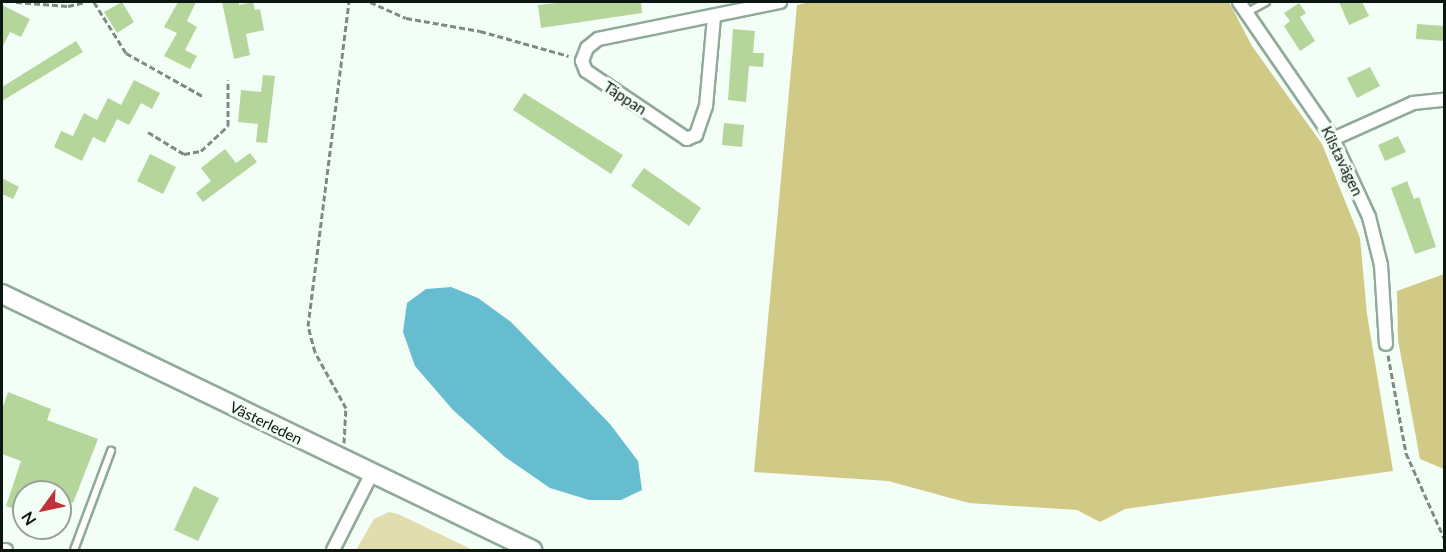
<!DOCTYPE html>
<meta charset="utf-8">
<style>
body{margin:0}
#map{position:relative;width:1446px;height:552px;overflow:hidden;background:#f3fef7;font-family:Lato,sans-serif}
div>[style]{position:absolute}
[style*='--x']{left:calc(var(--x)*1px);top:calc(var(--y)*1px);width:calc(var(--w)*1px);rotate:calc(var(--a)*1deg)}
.green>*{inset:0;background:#e1ddaf}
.forest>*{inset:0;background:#d0ca86}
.water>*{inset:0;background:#66bdcf}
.building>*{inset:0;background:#b5d69a}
.path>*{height:3px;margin-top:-1.5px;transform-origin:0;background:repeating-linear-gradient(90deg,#7f8a84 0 6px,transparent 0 9px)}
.roads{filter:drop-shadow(2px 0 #8faa99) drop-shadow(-2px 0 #8faa99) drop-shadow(0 2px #8faa99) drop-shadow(0 -2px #8faa99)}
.lane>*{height:6px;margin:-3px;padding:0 3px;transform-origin:3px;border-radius:3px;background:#fff}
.street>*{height:12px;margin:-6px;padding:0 6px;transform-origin:6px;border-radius:6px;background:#fff}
.secondary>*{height:18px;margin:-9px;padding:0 9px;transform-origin:9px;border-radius:9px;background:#fff}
span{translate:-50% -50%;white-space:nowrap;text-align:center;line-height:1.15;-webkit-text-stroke:6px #f3fef7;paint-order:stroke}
.street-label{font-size:15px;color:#0c1611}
.frame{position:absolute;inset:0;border:3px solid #0c1611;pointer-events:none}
.north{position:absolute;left:12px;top:480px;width:60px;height:60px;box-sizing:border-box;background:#f3fef7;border:2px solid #97a19b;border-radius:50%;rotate:237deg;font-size:16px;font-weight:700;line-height:24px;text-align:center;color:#0c1611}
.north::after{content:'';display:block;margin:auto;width:21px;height:27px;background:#c1313a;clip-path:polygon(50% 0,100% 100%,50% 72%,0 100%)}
</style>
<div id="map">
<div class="green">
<div style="clip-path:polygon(389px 512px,398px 514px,473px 550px,356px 550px,374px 519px)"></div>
</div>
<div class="forest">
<div style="clip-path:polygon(810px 2px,1229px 2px,1252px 46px,1322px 144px,1360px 238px,1367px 314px,1393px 471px,1125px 509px,1100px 522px,1077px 510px,969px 503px,888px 481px,754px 472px,797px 5px)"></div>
<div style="clip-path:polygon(1444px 274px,1444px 469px,1420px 459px,1398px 340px,1397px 291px)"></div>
</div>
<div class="water">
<div style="clip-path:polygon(451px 287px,478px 298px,511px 322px,610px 424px,638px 461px,642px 490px,621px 500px,589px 500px,550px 488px,505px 457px,453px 410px,415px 366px,403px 332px,407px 303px,426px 289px)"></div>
</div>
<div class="building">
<div style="clip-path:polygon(122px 2px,134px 22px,117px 33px,104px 12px)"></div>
<div style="clip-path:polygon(178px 2px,196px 2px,187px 21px,197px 27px,185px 50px,197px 56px,190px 69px,164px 56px,177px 33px,164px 27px)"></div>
<div style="clip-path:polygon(222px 2px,239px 2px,239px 5px,253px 2px,255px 10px,260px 9px,264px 30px,246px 34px,250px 55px,234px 59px)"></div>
<div style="clip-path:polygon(566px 2px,641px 2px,642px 13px,541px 28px,538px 5px)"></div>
<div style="clip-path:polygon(1339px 2px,1362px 2px,1369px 16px,1349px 25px)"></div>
<div style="clip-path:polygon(1299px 3px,1306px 13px,1300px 17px,1315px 41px,1300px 51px,1284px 26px,1290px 21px,1284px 13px)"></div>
<div style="clip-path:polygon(2px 5px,30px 19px,21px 37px,10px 32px,2px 48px)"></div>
<div style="clip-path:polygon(1417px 24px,1444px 26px,1444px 41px,1416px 39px)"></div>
<div style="clip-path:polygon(733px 29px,755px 31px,753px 53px,764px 53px,763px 67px,749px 66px,746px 102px,728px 100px)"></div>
<div style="clip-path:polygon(76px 41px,83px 52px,2px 101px,2px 87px)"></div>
<div style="clip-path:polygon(1370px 67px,1380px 86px,1357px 98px,1347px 78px)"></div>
<div style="clip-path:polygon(263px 75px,275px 76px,267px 143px,256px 142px,258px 124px,238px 122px,241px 90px,261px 92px)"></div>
<div style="clip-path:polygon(134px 80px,160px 93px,152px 109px,141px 103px,129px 125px,117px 119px,105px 143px,93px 137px,82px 161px,54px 147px,61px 131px,73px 136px,84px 113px,97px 120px,108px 98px,121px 105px)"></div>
<div style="clip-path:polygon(524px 93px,623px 155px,611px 174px,513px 110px)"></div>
<div style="clip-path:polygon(724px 123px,744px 125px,742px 147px,722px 145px)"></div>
<div style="clip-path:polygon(1398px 136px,1406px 152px,1385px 161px,1378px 145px)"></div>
<div style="clip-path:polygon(225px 149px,236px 163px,250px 153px,257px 162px,203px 202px,196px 193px,211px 181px,201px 168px)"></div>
<div style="clip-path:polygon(150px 154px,176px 167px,163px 194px,137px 181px)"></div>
<div style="clip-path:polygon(644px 168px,701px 208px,689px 226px,631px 186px)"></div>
<div style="clip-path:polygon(2px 178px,19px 187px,13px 199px,2px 194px)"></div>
<div style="clip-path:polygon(1407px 181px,1414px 199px,1419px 197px,1436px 247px,1415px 254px,1391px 188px)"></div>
<div style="clip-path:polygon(8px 392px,51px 409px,47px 420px,98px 439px,73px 503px,60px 498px,60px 492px,28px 486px,20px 511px,6px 506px,21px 461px,2px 454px,2px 409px)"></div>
<div style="clip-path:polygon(194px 486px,219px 498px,198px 541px,174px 530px)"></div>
</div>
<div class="path">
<div style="--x:16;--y:2;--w:52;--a:4.4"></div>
<div style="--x:68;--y:6;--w:17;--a:-13"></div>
<div style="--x:94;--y:2;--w:60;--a:57.9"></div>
<div style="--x:126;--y:53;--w:90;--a:29.4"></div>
<div style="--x:370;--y:2;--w:39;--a:24"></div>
<div style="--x:406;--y:18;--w:75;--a:10"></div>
<div style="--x:480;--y:31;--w:92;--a:15.7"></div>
<div style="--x:148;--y:132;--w:42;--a:31.4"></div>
<div style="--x:184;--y:154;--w:17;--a:-10"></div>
<div style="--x:201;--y:151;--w:37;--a:-43"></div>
<div style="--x:228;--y:126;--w:46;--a:-90"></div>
<div style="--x:1388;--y:355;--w:100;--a:79.6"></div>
<div style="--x:1406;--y:453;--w:93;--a:65.9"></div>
<div style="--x:344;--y:443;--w:35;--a:-87"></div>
<div style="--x:346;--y:408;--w:64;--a:-119"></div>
<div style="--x:315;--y:352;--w:27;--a:-105"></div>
<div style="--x:308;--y:326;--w:327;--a:-82.8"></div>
</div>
<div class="roads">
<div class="lane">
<div style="--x:1246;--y:13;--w:23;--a:-29"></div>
<div style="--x:74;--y:550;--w:106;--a:-69.5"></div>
</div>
<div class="street">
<div style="--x:1239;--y:2;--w:166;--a:55.5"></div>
<div style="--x:1333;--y:139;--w:86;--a:65.2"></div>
<div style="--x:1369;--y:217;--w:49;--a:76"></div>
<div style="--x:1381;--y:265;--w:79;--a:86.4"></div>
<div style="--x:714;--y:17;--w:89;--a:95.1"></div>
<div style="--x:706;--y:106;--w:31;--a:109"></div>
<div style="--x:696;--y:135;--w:10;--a:156"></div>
<div style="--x:687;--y:139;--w:122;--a:-146"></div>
<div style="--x:586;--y:71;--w:11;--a:-112"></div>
<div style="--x:582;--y:61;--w:14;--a:-69"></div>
<div style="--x:587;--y:48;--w:14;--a:-39"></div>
<div style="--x:598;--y:39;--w:186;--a:-11.5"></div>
<div style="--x:1333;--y:139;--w:88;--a:-24.2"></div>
<div style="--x:1413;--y:103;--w:31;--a:-6"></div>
<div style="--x:2;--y:550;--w:4;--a:0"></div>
<div style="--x:333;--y:550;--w:84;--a:-63.1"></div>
</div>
<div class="secondary">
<div style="--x:2;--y:294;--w:589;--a:25.78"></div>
</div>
</div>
<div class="street-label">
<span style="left:625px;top:98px;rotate:33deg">Täppan</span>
<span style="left:1342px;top:161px;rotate:64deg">Kilstavägen</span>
<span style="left:266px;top:423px;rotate:26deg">Västerleden</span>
</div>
<div class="frame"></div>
<div class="north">N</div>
</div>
